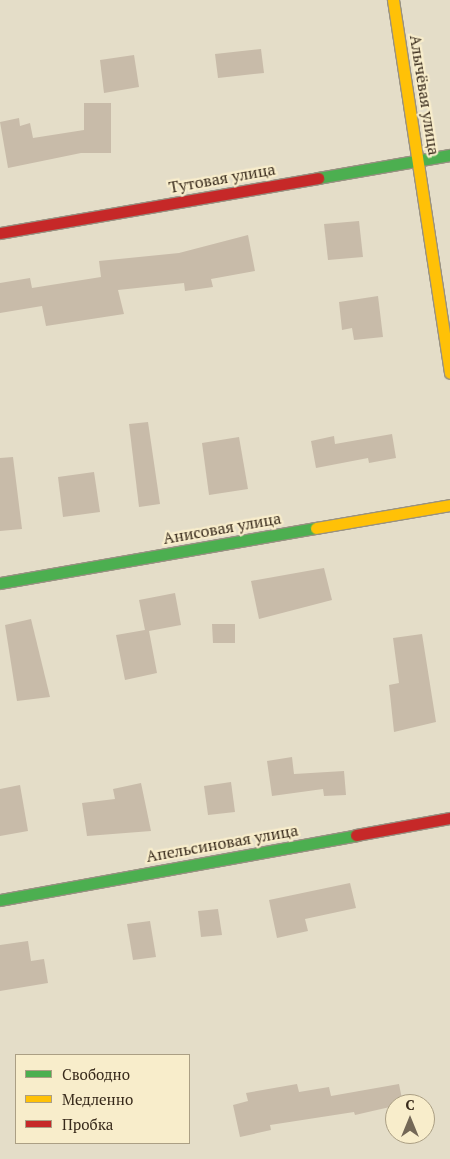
<!DOCTYPE html>
<meta charset="utf-8">
<style>
body{margin:0}
#map{position:relative;width:450px;height:1159px;overflow:hidden;background:#e4ddc8;font-family:"PT Serif",serif}
div>[style]{position:absolute}
[style*='--x']{left:calc(var(--x)*1px);top:calc(var(--y)*1px);width:calc(var(--w)*1px);rotate:calc(var(--a)*1deg)}
.building>*{inset:0;background:#c8bba9}
.roads{filter:drop-shadow(1px 0 #989182) drop-shadow(-1px 0 #989182) drop-shadow(0 1px #989182) drop-shadow(0 -1px #989182)}
.fast>*{height:11px;margin:-5.5px;padding:0 5.5px;transform-origin:5.5px;border-radius:5.5px;background:#4caf50}
.slow>*{height:11px;margin:-5.5px;padding:0 5.5px;transform-origin:5.5px;border-radius:5.5px;background:#ffc107}
.jam>*{height:11px;margin:-5.5px;padding:0 5.5px;transform-origin:5.5px;border-radius:5.5px;background:#c62828}
span{translate:-50% -50%;white-space:nowrap;text-align:center;line-height:1.15;-webkit-text-stroke:4.5px #f8edcb;paint-order:stroke}
.street-label{font-size:16px;color:#37291a}
.legend{position:absolute;left:15px;top:1054px;width:175px;height:90px;box-sizing:border-box;background:#f8edcb;border:1px solid #ab9f84;margin:0;padding:6px 9px;list-style:none;font-size:15px;color:#37291a}
.legend li{display:flex;align-items:center;gap:10px;height:25px}
.legend b{width:25px;border:1px solid #ab9f84}
.north{position:absolute;left:385px;top:1094px;width:50px;height:50px;box-sizing:border-box;background:#f8edcb;border:1px solid #ab9f84;border-radius:50%;rotate:0deg;font-size:14px;font-weight:700;line-height:20px;text-align:center;color:#37291a}
.north::after{content:'';display:block;margin:auto;width:18px;height:22px;background:#746857;clip-path:polygon(50% 0,100% 100%,50% 72%,0 100%)}
</style>
<div id="map">
<div class="building">
<div style="clip-path:polygon(261px 49px,264px 73px,218px 78px,215px 54px)"></div>
<div style="clip-path:polygon(134px 55px,139px 87px,104px 93px,100px 60px)"></div>
<div style="clip-path:polygon(84px 103px,111px 103px,111px 153px,81px 153px,8px 168px,0 122px,19px 118px,20px 126px,30px 123px,33px 138px,84px 130px)"></div>
<div style="clip-path:polygon(359px 221px,363px 257px,328px 260px,324px 224px)"></div>
<div style="clip-path:polygon(248px 235px,255px 271px,211px 279px,213px 287px,185px 291px,184px 283px,118px 290px,124px 314px,46px 326px,42px 306px,0 313px,0 283px,30px 278px,32px 288px,101px 277px,99px 261px,179px 253px)"></div>
<div style="clip-path:polygon(378px 296px,383px 337px,354px 340px,352px 328px,342px 330px,339px 302px)"></div>
<div style="clip-path:polygon(148px 422px,160px 504px,139px 507px,129px 424px)"></div>
<div style="clip-path:polygon(392px 434px,396px 458px,369px 463px,368px 458px,316px 468px,311px 441px,334px 436px,335px 444px)"></div>
<div style="clip-path:polygon(239px 437px,248px 489px,209px 495px,202px 443px)"></div>
<div style="clip-path:polygon(13px 457px,22px 529px,0 531px,0 458px)"></div>
<div style="clip-path:polygon(94px 472px,100px 512px,63px 517px,58px 477px)"></div>
<div style="clip-path:polygon(324px 568px,332px 600px,259px 619px,251px 581px)"></div>
<div style="clip-path:polygon(175px 593px,181px 625px,149px 631px,157px 673px,125px 680px,116px 635px,145px 630px,139px 600px)"></div>
<div style="clip-path:polygon(31px 619px,50px 697px,17px 701px,5px 625px)"></div>
<div style="clip-path:polygon(212px 624px,235px 624px,235px 643px,213px 643px)"></div>
<div style="clip-path:polygon(422px 634px,436px 722px,394px 732px,389px 685px,399px 683px,393px 638px)"></div>
<div style="clip-path:polygon(292px 757px,294px 774px,344px 771px,346px 795px,324px 796px,323px 789px,272px 796px,267px 761px)"></div>
<div style="clip-path:polygon(231px 782px,235px 812px,208px 815px,204px 786px)"></div>
<div style="clip-path:polygon(141px 783px,151px 831px,87px 836px,82px 803px,115px 799px,113px 789px)"></div>
<div style="clip-path:polygon(20px 785px,28px 831px,0 836px,0 789px)"></div>
<div style="clip-path:polygon(350px 883px,356px 908px,305px 919px,308px 931px,277px 938px,269px 900px)"></div>
<div style="clip-path:polygon(218px 909px,222px 935px,201px 937px,198px 911px)"></div>
<div style="clip-path:polygon(150px 921px,156px 957px,133px 960px,127px 924px)"></div>
<div style="clip-path:polygon(28px 941px,31px 961px,44px 959px,48px 983px,0 991px,0 945px)"></div>
<div style="clip-path:polygon(297px 1084px,299px 1092px,329px 1087px,331px 1096px,399px 1084px,403px 1104px,355px 1115px,354px 1112px,270px 1125px,271px 1130px,240px 1137px,233px 1105px,248px 1101px,246px 1093px)"></div>
</div>
<div class="roads">
<div class="fast">
<div style="--x:318;--y:178;--w:134;--a:-9.9"></div>
<div style="--x:0;--y:583;--w:321;--a:-9.9"></div>
<div style="--x:0;--y:900;--w:362;--a:-10.3"></div>
</div>
<div class="slow">
<div style="--x:393;--y:0;--w:377;--a:81.3"></div>
<div style="--x:316;--y:528;--w:136;--a:-9.7"></div>
</div>
<div class="jam">
<div style="--x:0;--y:233;--w:323;--a:-9.8"></div>
<div style="--x:356;--y:835;--w:96;--a:-10.3"></div>
</div>
</div>
<div class="street-label">
<span style="left:425px;top:95px;rotate:81deg">Алычёвая улица</span>
<span style="left:222px;top:178px;rotate:-10deg">Тутовая улица</span>
<span style="left:222px;top:528px;rotate:-10deg">Анисовая улица</span>
<span style="left:222px;top:843px;rotate:-10deg">Апельсиновая улица</span>
</div>
<ul class="legend">
<li><b style="height:6px;background:#4caf50"></b>Свободно</li>
<li><b style="height:6px;background:#ffc107"></b>Медленно</li>
<li><b style="height:6px;background:#c62828"></b>Пробка</li>
</ul>
<div class="north">С</div>
</div>
